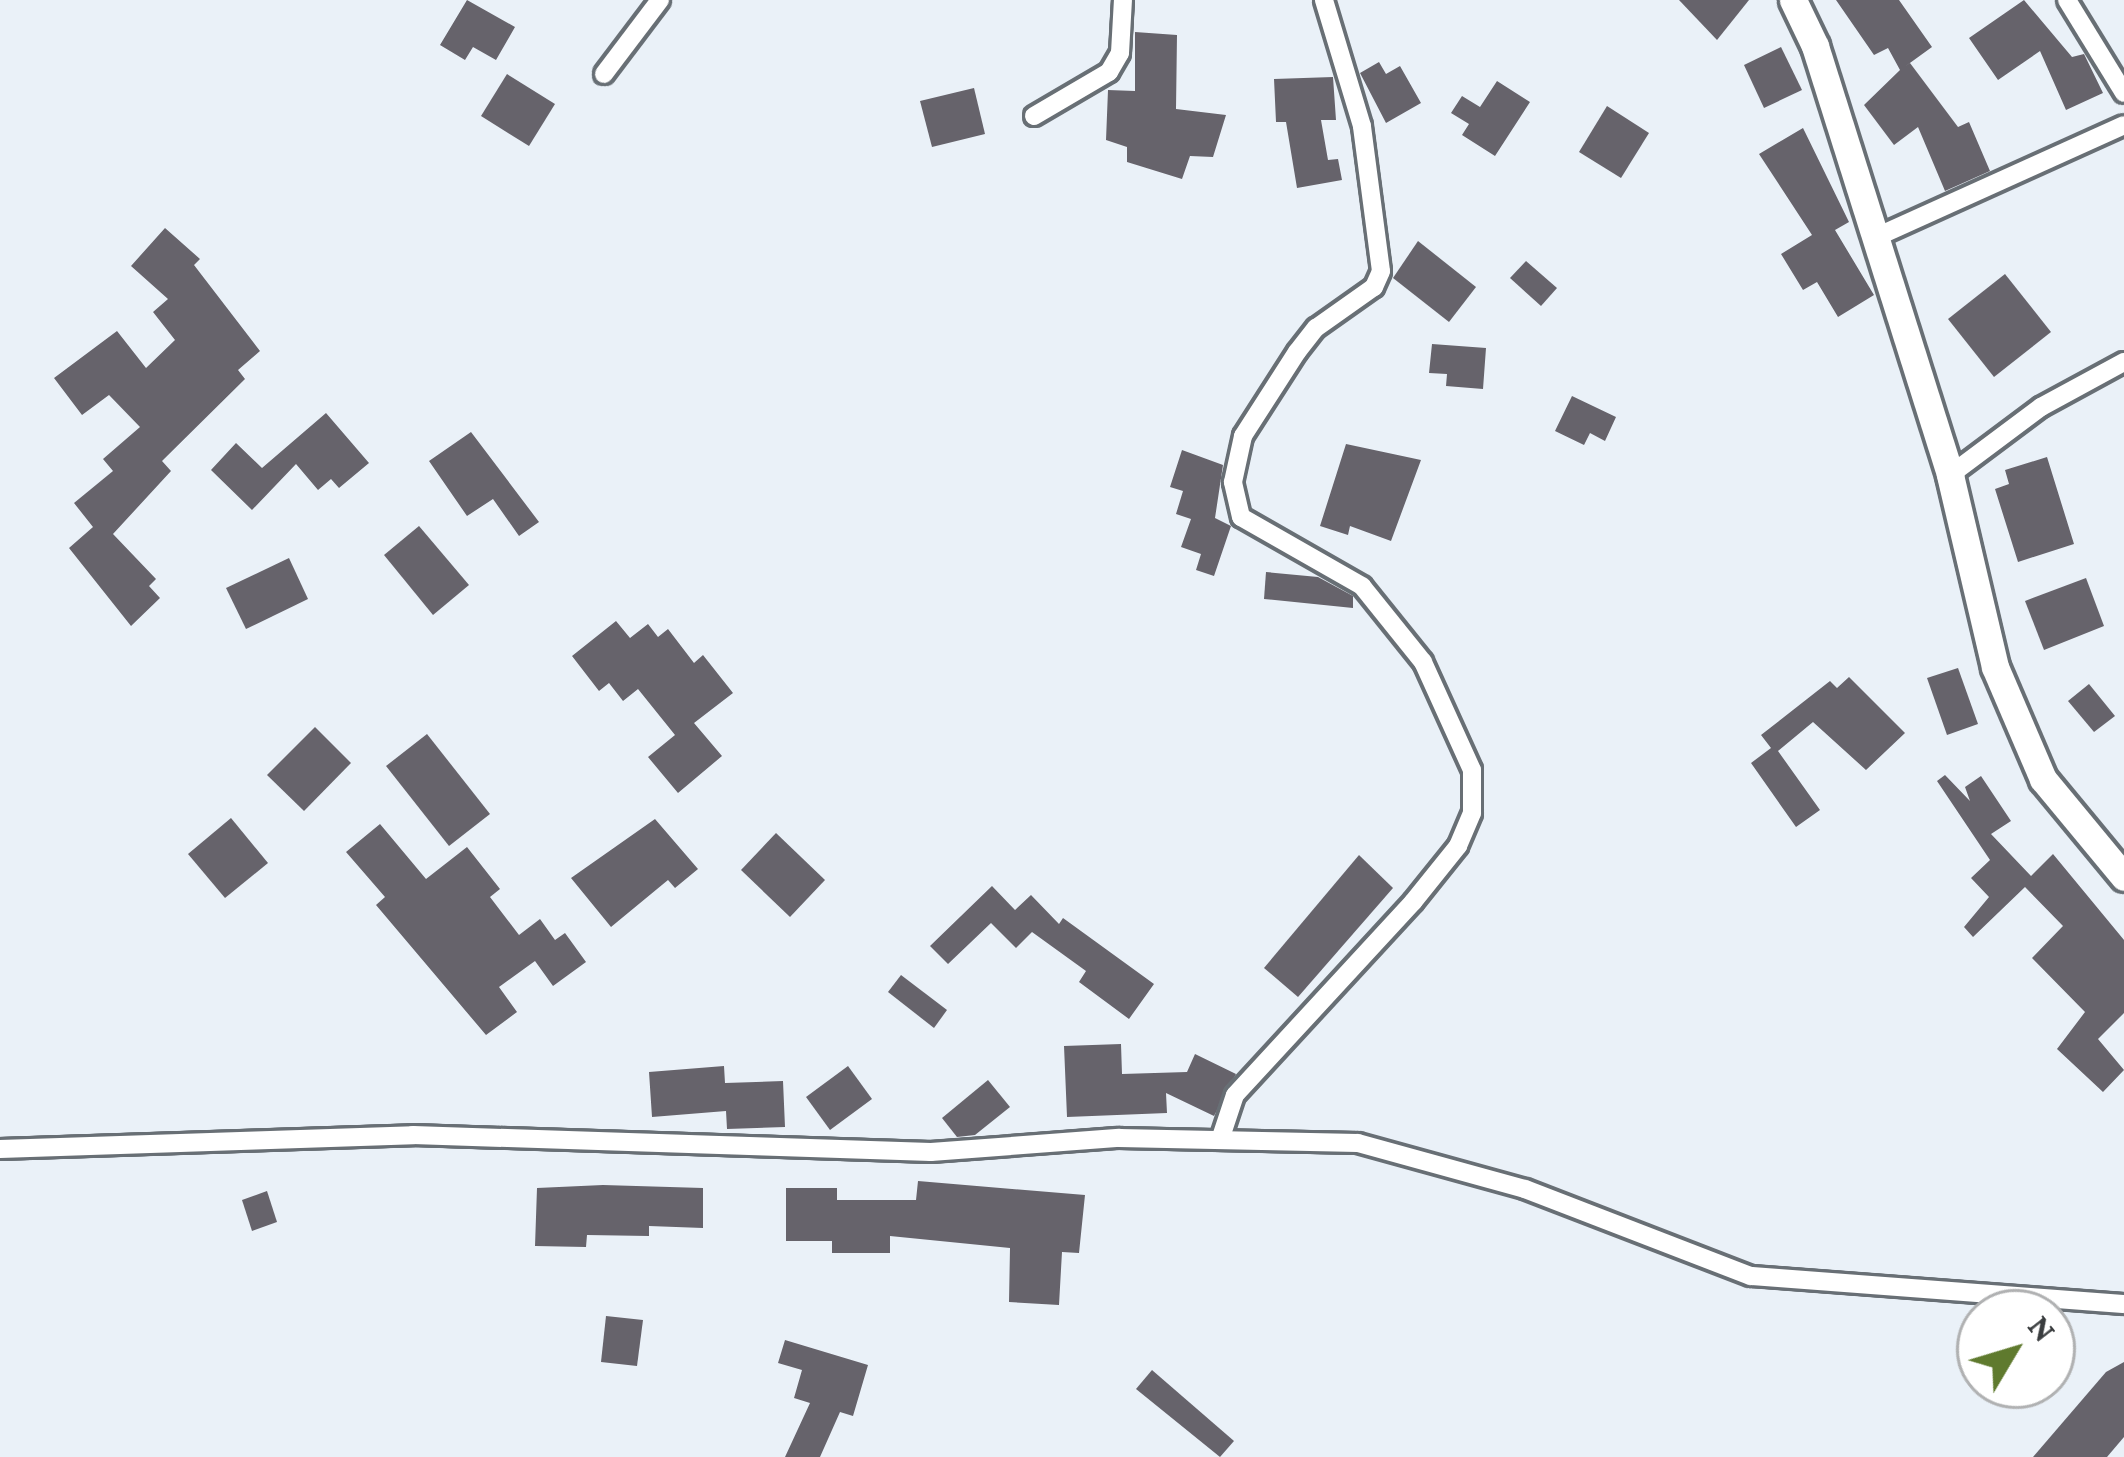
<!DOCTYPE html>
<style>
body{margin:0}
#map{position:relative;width:2124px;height:1457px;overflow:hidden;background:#eaf1f8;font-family:"Crimson Pro",serif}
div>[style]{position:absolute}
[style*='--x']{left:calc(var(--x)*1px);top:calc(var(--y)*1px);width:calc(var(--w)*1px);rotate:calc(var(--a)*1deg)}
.building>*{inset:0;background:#66636b}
.roads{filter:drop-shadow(3px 0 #686f75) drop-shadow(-3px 0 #686f75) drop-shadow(0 3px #686f75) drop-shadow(0 -3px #686f75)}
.minor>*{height:18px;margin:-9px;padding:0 9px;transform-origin:9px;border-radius:9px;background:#fff}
.secondary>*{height:27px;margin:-13.5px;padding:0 13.5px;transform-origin:13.5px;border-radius:13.5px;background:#fff}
span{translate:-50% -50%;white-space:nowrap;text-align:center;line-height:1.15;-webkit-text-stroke:12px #fff;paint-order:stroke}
.north{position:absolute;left:1956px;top:1289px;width:120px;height:120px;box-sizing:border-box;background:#fff;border:3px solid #b0b1b2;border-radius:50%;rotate:52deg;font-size:33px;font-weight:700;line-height:48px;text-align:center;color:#3a3d3f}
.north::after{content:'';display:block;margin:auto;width:42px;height:54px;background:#5f7a2e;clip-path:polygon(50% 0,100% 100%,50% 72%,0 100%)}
</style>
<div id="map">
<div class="building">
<div style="clip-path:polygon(467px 0,515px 27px,496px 60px,473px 47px,465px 60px,440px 45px)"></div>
<div style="clip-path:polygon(1679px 0,1749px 0,1717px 40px)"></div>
<div style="clip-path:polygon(1836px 0,1899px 0,1932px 47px,1903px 68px,1910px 63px,1958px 127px,1969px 122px,1990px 171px,1945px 191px,1918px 127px,1894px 145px,1864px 105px,1900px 70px,1888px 48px,1874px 55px)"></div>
<div style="clip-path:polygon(2024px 0,2072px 57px,2084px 54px,2103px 93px,2066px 110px,2040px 51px,1998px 80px,1969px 38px)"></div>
<div style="clip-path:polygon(1135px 32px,1177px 35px,1176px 109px,1226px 115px,1213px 157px,1190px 156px,1182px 179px,1127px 162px,1127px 147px,1106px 140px,1108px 90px,1135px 91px)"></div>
<div style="clip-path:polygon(1781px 47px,1802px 90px,1764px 108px,1744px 65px)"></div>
<div style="clip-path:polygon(1379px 62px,1386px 74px,1400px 66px,1421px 103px,1386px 123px,1360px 73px)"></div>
<div style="clip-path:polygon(507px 74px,555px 104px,529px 146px,481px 116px)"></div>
<div style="clip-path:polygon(1333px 77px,1336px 120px,1321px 120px,1328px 160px,1338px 159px,1342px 180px,1297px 188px,1286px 122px,1276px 122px,1274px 79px)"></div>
<div style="clip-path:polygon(1497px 81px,1530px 102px,1495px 156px,1462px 135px,1469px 124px,1451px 113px,1462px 96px,1480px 107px)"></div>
<div style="clip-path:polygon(974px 88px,985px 134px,932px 147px,920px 101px)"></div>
<div style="clip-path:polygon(1607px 106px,1649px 133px,1621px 178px,1579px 152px)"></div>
<div style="clip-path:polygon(1803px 128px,1849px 222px,1835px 230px,1874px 295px,1838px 317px,1817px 282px,1803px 290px,1781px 254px,1812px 235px,1759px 154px)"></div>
<div style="clip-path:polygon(165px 228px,200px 259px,194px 265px,260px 351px,238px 370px,245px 379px,162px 461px,171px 471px,113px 534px,156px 579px,149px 586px,160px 598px,131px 626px,69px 548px,93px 527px,74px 503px,113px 471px,103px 459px,140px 427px,109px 395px,82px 415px,54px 378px,117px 331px,146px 368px,175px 340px,153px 312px,168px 299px,131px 266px)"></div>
<div style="clip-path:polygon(1418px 241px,1476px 287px,1449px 322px,1393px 278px)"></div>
<div style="clip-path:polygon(1526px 261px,1557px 288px,1541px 306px,1510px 278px)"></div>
<div style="clip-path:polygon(2005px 274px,2051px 332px,1994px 377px,1948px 319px)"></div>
<div style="clip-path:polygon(1432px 344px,1486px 348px,1483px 389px,1446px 386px,1447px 374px,1429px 373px)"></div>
<div style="clip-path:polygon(1572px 396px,1616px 417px,1605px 441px,1590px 433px,1584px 445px,1555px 431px)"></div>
<div style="clip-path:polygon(326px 413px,369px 463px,339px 488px,331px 479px,318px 490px,296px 464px,252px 510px,211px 470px,236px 443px,262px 468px)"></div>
<div style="clip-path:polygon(471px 432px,539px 522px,519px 536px,493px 499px,467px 516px,429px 461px)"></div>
<div style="clip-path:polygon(1346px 444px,1421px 460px,1391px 541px,1350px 526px,1348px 535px,1320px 526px)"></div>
<div style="clip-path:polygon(1182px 450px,1223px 465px,1215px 518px,1231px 526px,1214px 576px,1196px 570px,1201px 554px,1181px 547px,1191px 519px,1176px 514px,1183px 491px,1170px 487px)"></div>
<div style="clip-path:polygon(2047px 457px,2074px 544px,2018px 562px,1995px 489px,2009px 484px,2005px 470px)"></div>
<div style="clip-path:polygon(419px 526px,469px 585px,433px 615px,384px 555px)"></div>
<div style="clip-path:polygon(289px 558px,308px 599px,246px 629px,226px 588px)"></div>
<div style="clip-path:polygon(1266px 572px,1318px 577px,1353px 596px,1353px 608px,1264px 599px)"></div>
<div style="clip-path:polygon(2086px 578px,2104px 626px,2044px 650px,2025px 601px)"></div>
<div style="clip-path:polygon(616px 621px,630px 638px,648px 624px,658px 637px,668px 629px,694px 663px,703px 655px,733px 693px,694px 723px,722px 756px,678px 793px,648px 757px,675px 735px,638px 689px,623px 701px,609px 683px,599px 691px,572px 656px)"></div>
<div style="clip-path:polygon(1958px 668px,1978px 724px,1947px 735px,1927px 678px)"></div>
<div style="clip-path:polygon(1849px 677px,1905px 733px,1866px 770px,1813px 722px,1778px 751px,1820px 810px,1796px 827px,1751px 763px,1771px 748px,1761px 735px,1830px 681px,1837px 688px)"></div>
<div style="clip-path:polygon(2089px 684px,2115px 716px,2094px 732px,2068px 701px)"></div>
<div style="clip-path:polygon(315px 727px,351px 763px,304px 811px,267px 775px)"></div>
<div style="clip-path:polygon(427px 734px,490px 814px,449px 846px,386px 766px)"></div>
<div style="clip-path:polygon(1945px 775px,1970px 801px,1965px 787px,1981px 776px,2011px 821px,1991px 834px,2031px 876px,2053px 854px,2124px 940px,2124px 1013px,2098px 1039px,2124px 1070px,2103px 1092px,2057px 1049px,2085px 1012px,2032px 958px,2063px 926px,2025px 887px,1973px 937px,1964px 927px,1989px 897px,1971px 878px,1990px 860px,1937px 781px)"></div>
<div style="clip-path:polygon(231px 818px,268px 863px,225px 898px,188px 854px)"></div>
<div style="clip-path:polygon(655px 819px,698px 869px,675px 888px,668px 880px,611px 927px,571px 878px)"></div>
<div style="clip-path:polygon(380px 824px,426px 879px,467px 847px,500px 889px,490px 897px,519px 935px,540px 919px,555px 940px,565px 933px,586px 962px,553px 986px,535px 961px,499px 987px,517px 1012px,486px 1035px,376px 905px,385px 897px,346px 852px)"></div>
<div style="clip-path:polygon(776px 833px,825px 880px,790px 917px,741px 870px)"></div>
<div style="clip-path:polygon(1359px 855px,1393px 888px,1298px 997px,1264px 968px)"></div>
<div style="clip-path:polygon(992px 886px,1015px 910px,1031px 895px,1059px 924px,1063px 918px,1154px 984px,1129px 1019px,1079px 982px,1086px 971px,1032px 932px,1016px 948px,991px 923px,948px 964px,930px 946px)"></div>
<div style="clip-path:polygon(901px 975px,947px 1010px,934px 1028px,888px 992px)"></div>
<div style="clip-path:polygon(1121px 1044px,1122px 1074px,1187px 1072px,1195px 1054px,1236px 1074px,1214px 1116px,1166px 1093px,1167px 1113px,1067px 1117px,1064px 1046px)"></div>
<div style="clip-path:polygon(724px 1066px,725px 1083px,783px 1081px,785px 1127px,727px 1129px,726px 1111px,652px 1117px,649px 1072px)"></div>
<div style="clip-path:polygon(848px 1066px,872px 1099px,830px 1130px,806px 1097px)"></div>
<div style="clip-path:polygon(988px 1080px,1010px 1107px,975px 1135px,957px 1137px,942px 1118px)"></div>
<div style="clip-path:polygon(918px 1181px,1085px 1195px,1079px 1253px,1062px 1252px,1059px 1305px,1009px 1302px,1010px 1248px,890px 1236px,890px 1253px,832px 1253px,832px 1241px,786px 1241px,786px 1188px,837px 1188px,837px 1200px,916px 1200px)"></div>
<div style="clip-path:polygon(603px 1185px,703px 1188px,703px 1228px,649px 1226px,649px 1236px,587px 1235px,586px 1247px,535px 1246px,537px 1188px)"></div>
<div style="clip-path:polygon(267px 1191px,277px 1222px,252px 1231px,242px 1200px)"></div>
<div style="clip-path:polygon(606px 1316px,643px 1320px,637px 1366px,601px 1362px)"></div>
<div style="clip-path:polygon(785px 1340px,868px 1365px,853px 1416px,840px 1412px,820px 1457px,785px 1457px,810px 1403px,794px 1398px,802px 1370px,778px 1363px)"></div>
<div style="clip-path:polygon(2124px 1362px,2124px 1437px,2107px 1457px,2033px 1457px,2106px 1372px)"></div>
<div style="clip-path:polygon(1152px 1370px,1234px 1441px,1220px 1457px,1136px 1389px)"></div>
</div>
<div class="roads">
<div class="minor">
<div style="--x:2067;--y:0;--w:109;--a:58.5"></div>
<div style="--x:604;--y:74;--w:93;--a:-52.9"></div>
<div style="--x:1034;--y:116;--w:87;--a:-30.4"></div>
<div style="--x:1109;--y:72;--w:22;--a:-60"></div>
<div style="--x:1120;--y:53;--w:53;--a:-86.8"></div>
<div style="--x:1874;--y:238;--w:274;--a:-24.3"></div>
<div style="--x:1950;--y:475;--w:114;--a:-36.8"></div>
<div style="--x:2041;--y:407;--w:94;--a:-28.5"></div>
<div style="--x:1220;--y:1140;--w:47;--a:-71.6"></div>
<div style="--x:1235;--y:1095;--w:263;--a:-47.3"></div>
<div style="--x:1413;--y:902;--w:72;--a:-51.2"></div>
<div style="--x:1458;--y:846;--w:36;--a:-67"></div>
<div style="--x:1472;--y:813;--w:43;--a:-90"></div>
<div style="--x:1472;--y:770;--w:119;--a:-114.4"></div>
<div style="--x:1423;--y:662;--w:97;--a:-128.8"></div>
<div style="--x:1362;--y:586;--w:139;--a:-150.3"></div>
<div style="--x:1241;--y:517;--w:36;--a:-103"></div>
<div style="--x:1233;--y:482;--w:47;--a:-77.7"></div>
<div style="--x:1243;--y:436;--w:100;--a:-57.3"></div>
<div style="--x:1297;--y:352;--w:31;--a:-52"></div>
<div style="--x:1316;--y:328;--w:71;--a:-35.3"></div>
<div style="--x:1374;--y:287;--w:17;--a:-66"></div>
<div style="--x:1381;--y:271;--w:146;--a:-97.5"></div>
<div style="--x:1362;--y:126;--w:132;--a:-106.8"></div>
<div style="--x:0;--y:1149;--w:413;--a:-1.9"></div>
<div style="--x:413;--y:1135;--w:518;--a:1.88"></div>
<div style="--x:931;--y:1152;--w:189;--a:-4.3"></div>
<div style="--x:1119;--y:1138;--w:239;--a:1.2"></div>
<div style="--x:1358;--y:1143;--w:173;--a:15.4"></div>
<div style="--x:1525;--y:1189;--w:242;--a:21.1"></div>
<div style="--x:1751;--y:1276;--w:374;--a:4.3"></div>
</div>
<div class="secondary">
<div style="--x:1793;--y:0;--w:51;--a:64.4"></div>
<div style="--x:1815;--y:46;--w:450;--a:72.5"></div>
<div style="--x:1950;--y:475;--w:197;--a:76.8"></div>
<div style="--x:1995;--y:667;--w:122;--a:66.8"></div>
<div style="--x:2043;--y:779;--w:127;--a:50.4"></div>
</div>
</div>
<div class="north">N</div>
</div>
